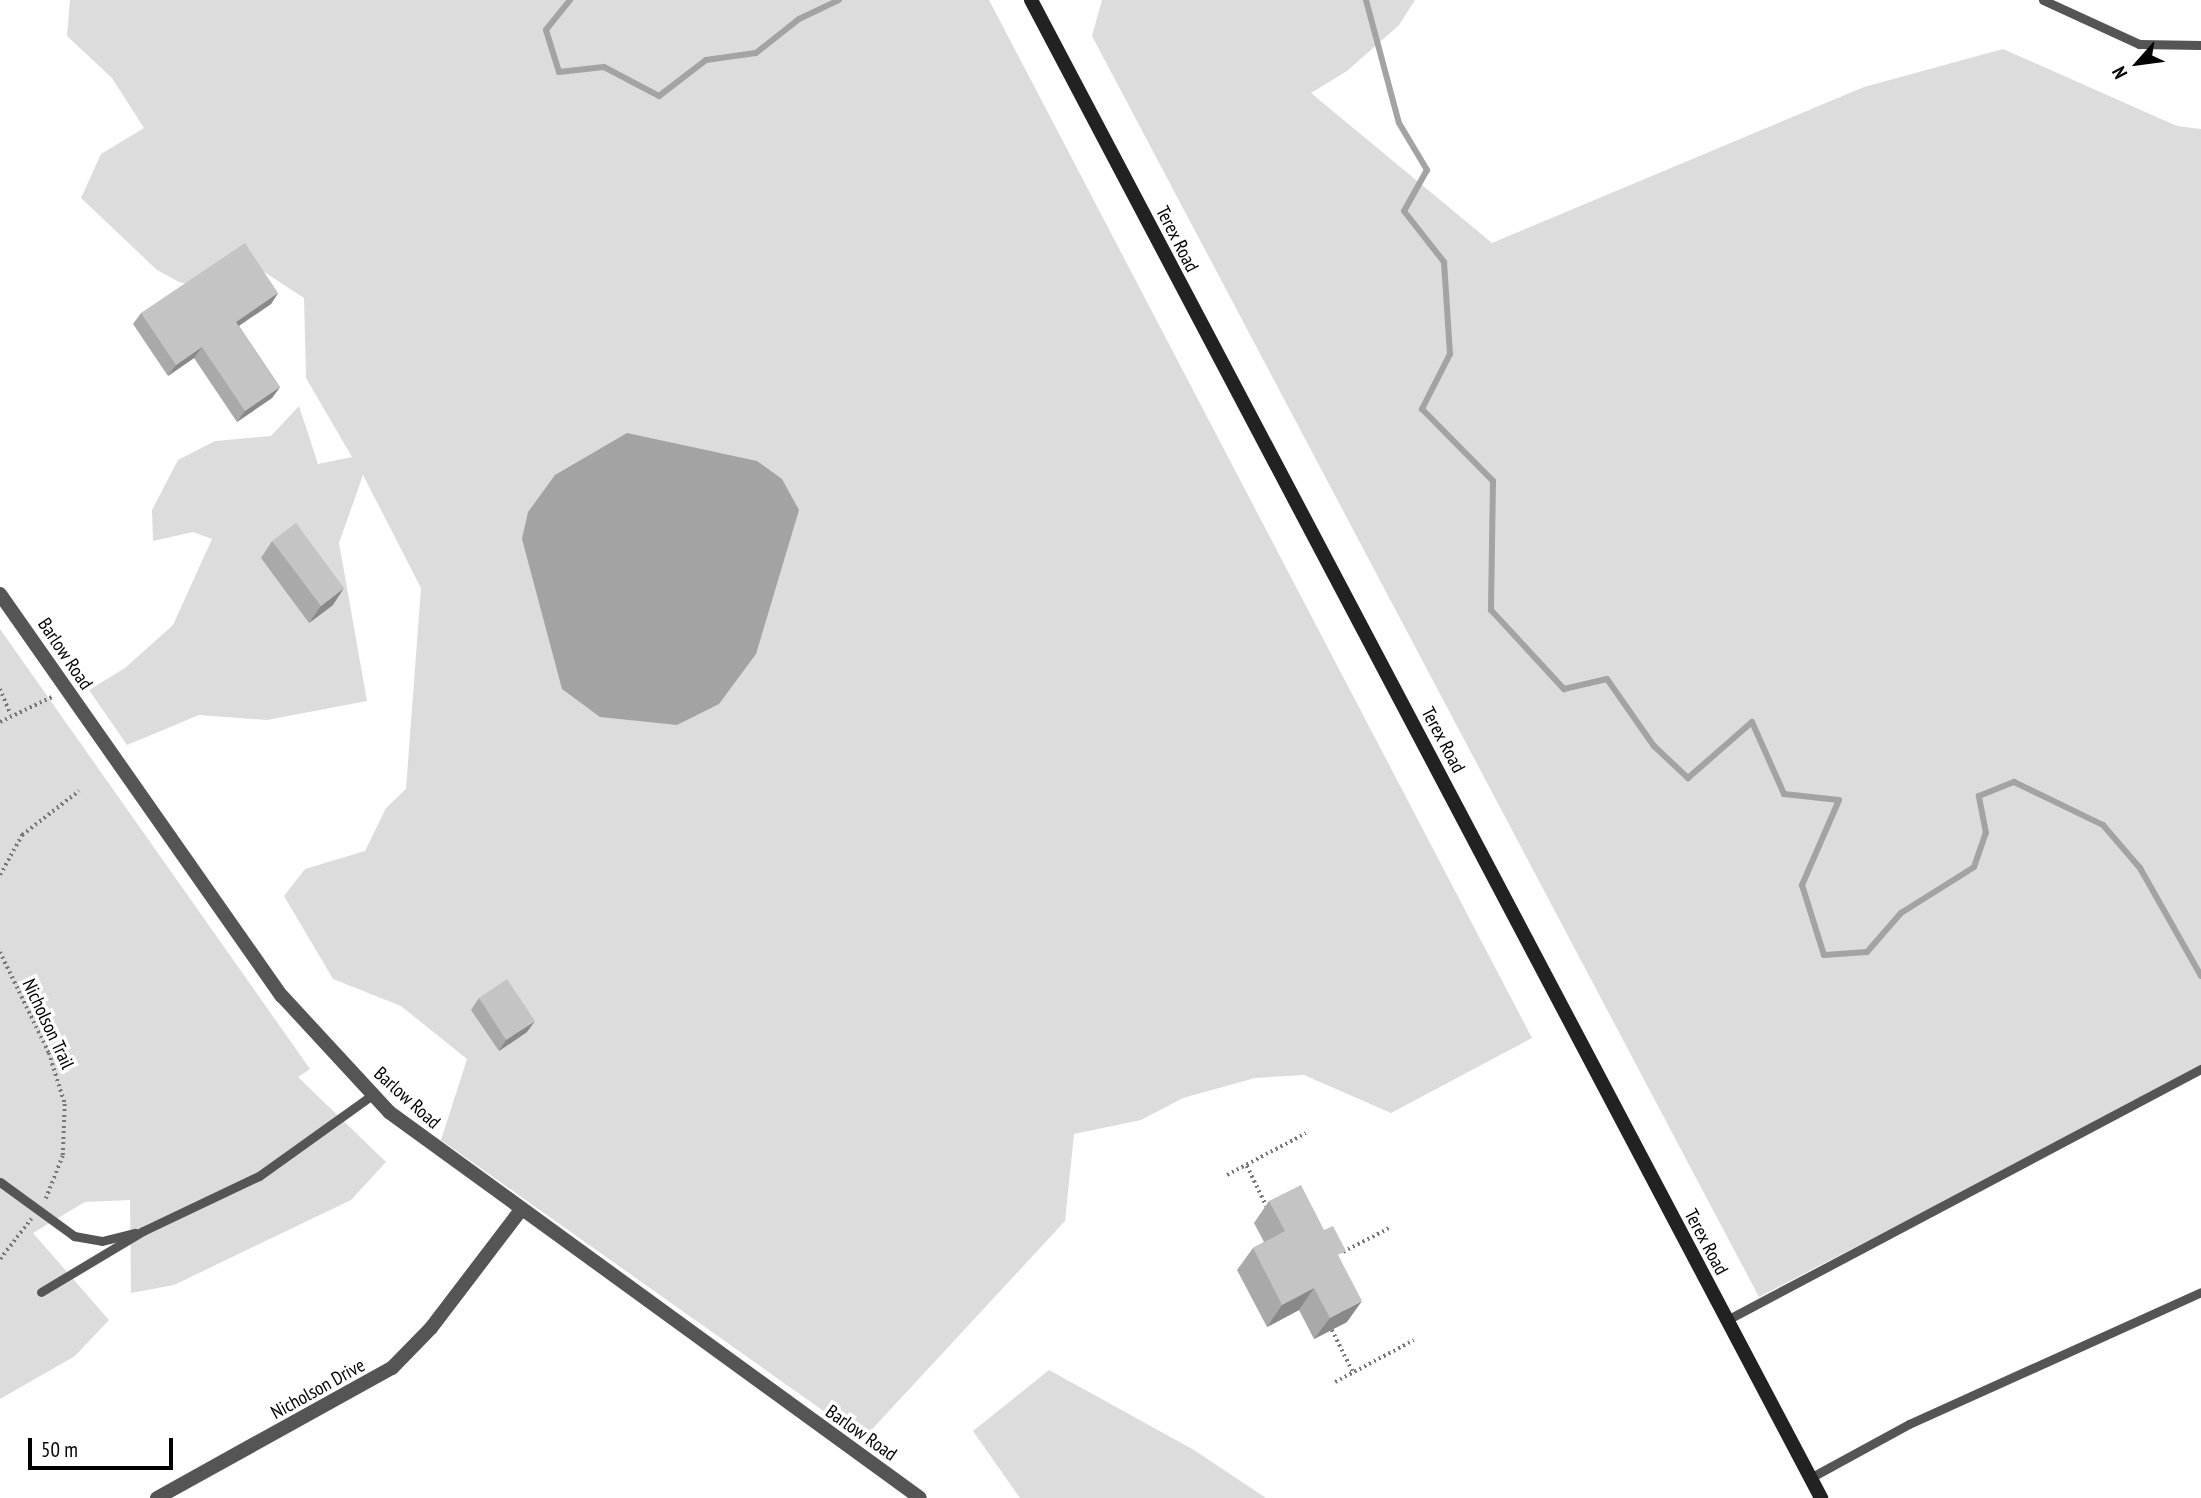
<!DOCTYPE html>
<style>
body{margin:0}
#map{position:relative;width:2201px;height:1498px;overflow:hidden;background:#fff;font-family:"PT Sans Narrow",sans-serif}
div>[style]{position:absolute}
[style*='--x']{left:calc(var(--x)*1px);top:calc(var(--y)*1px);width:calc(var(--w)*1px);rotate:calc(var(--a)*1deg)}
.green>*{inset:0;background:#dcdcdc}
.water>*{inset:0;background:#a3a3a3}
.stream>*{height:6px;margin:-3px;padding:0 3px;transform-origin:3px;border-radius:3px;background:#a3a3a3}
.path>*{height:3.5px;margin-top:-1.75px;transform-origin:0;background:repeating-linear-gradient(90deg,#777 0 2px,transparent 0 5.5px)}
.service>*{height:9px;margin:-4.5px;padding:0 4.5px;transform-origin:4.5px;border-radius:4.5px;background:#555}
.minor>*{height:14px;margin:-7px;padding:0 7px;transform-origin:7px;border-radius:7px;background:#555}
.tertiary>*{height:14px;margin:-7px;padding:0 7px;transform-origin:7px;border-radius:7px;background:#555}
.secondary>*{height:14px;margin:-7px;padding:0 7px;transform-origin:7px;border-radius:7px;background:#222}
.wall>*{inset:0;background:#a9a9a9}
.shaded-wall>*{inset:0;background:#898989}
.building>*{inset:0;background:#c4c4c4}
span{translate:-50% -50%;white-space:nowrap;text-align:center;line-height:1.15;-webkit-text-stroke:7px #fff;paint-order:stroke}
.street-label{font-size:19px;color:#000}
.north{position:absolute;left:2103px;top:28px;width:70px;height:70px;-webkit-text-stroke:5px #fff;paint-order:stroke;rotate:242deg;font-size:19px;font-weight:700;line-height:28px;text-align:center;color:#000}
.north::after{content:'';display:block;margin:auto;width:24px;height:32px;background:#000;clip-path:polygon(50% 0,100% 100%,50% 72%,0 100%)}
.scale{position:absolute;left:28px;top:1438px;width:145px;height:32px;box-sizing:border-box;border:4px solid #000;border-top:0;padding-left:9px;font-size:21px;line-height:24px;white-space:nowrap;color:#000;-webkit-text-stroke:5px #fff;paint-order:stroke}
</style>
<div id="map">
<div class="green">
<div style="clip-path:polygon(70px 0,989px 0,1532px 1038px,1391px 1113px,1304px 1075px,1255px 1078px,1183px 1098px,1141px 1120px,1074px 1134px,1065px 1221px,863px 1439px,441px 1140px,467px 1059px,401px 1006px,333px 979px,284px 896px,305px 869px,365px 851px,386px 808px,406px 789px,421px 588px,363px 475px,339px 543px,367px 701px,267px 720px,199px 715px,127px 745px,89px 690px,125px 668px,173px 625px,212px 539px,193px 532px,153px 541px,152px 510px,178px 460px,215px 441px,271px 436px,299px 406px,318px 464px,352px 457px,306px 378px,304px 298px,237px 254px,192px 285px,179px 282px,157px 270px,81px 198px,101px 154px,144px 128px,112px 78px,67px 36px)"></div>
<div style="clip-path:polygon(1102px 0,1415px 0,1399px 25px,1347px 71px,1311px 93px,1492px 243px,1864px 87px,2003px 49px,2177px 126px,2201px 129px,2201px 1068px,1759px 1297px,1092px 36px)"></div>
<div style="clip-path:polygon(0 629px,310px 1069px,298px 1077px,386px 1162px,351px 1200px,174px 1285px,131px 1293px,130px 1200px,85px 1202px,33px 1233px,109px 1320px,75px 1356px,0 1399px)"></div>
<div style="clip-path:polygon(1049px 1370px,1194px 1450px,1266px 1498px,1020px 1498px,973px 1431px)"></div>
</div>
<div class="water">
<div style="clip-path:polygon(627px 433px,757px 461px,782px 479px,799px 510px,756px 654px,719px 704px,677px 725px,600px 717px,562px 689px,522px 539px,528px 512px,555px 475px)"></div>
</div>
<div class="stream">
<div style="--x:570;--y:0;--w:38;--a:129"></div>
<div style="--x:546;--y:30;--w:44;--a:72.8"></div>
<div style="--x:559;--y:72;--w:45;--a:-6.3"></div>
<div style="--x:604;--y:67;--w:62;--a:27.8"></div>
<div style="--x:659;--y:96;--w:59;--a:-37.5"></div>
<div style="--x:706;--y:60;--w:50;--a:-8"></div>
<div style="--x:756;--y:53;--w:55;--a:-38.3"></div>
<div style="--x:799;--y:19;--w:44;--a:-25.4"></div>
<div style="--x:1366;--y:0;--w:127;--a:75"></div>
<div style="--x:1399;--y:123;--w:55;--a:59.2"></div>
<div style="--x:1427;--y:170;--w:47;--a:119.3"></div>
<div style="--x:1404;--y:211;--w:65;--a:51.9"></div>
<div style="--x:1444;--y:262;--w:92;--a:86.3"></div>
<div style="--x:1450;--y:354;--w:62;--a:117"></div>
<div style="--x:1422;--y:409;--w:101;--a:45.4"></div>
<div style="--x:1493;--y:481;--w:129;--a:90.9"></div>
<div style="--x:1491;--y:610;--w:108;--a:47.3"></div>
<div style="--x:1564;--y:689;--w:44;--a:-13.1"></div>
<div style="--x:1607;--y:679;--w:82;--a:55"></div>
<div style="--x:1654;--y:746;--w:47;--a:43.3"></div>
<div style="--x:1688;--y:778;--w:85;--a:-41.2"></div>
<div style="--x:1752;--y:722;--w:79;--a:66"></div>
<div style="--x:1784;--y:794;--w:55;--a:6.2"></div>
<div style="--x:1839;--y:800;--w:93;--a:113.5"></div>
<div style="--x:1802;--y:885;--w:73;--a:72.6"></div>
<div style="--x:1824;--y:955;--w:43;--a:-4"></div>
<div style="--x:1867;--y:952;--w:52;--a:-48.9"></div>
<div style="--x:1901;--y:913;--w:86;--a:-32.2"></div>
<div style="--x:1974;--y:867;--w:36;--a:-71"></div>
<div style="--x:1986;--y:833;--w:38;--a:-101"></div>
<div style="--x:1979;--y:796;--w:38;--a:-22"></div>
<div style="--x:2014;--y:782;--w:99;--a:25.8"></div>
<div style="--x:2103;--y:825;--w:57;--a:49.3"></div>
<div style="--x:2140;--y:868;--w:124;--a:60.5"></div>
</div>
<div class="path">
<div style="--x:0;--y:689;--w:28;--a:67"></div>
<div style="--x:0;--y:722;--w:58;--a:-25.7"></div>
<div style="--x:0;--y:875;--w:46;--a:-61.2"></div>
<div style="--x:22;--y:835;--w:72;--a:-37.7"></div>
<div style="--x:0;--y:952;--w:112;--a:64.1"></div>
<div style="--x:49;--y:1053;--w:53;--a:72.6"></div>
<div style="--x:65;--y:1104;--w:52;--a:92.2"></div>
<div style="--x:63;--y:1156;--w:46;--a:111.6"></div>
<div style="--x:1247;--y:1166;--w:48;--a:64"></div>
<div style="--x:1227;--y:1175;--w:89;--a:-28"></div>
<div style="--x:1343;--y:1252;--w:54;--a:-27.5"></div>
<div style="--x:0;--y:1259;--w:51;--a:-52.2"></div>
<div style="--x:1332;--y:1330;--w:47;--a:63.4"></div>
<div style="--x:1335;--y:1382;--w:89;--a:-28"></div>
</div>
<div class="service">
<div style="--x:2043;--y:0;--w:106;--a:24.6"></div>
<div style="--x:2139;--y:44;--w:62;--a:0.9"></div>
<div style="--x:0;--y:1182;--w:92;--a:36.1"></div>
<div style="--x:74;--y:1236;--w:28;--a:10"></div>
<div style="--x:102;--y:1241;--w:34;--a:-14"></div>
<div style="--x:41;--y:1292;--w:119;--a:-30.9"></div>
<div style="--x:143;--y:1231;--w:128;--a:-25.4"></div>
<div style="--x:259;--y:1176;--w:139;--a:-35.6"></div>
<div style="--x:1725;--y:1321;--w:539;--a:-27.9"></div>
<div style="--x:1810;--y:1478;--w:113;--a:-28.6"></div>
<div style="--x:1909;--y:1424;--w:320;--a:-24.3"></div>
</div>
<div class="minor">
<div style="--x:157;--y:1498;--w:269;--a:-29"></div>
<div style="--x:392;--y:1368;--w:56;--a:-45.7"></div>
<div style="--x:431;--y:1328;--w:147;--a:-52.7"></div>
</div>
<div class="tertiary">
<div style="--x:0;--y:594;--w:491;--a:55"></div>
<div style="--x:282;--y:996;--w:158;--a:47.3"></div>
<div style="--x:389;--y:1112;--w:656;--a:36.01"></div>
</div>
<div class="secondary">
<div style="--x:1031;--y:0;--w:1694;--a:62.19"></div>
</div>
<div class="wall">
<div style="clip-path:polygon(278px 293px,271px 304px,239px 326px,280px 387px,272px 398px,237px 422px,194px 358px,168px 376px,133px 324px,141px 313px)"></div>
<div style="clip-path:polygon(272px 541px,333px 605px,309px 623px,261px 558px)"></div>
<div style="clip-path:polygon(479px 998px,527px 1032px,499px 1051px,471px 1010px)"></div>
<div style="clip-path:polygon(1269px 1201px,1324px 1230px,1340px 1259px,1347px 1322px,1314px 1339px,1299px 1310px,1267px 1327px,1237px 1270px,1253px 1248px,1264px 1242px,1254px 1223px)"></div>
</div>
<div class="shaded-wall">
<div style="clip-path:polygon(278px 293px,271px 304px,228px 333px,236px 322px)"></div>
<div style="clip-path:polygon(202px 347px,194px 358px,168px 376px,176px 365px)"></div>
<div style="clip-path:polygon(280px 387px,272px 398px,237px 422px,245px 411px)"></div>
<div style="clip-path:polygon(344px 588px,333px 605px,309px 623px,321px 606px)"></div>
<div style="clip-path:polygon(535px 1021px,527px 1032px,499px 1051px,506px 1040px)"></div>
<div style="clip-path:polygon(1314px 1288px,1299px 1310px,1267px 1327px,1282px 1305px)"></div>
<div style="clip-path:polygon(1362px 1301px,1347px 1322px,1314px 1339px,1330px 1318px)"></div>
</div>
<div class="building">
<div style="clip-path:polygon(245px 243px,278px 293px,236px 322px,280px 387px,245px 411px,202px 347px,176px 365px,141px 313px)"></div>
<div style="clip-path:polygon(296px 523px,344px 588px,321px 606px,272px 541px)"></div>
<div style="clip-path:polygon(507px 979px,535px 1021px,506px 1040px,479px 998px)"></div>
<div style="clip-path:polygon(1301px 1185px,1324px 1230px,1333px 1226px,1346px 1251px,1338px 1255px,1362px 1301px,1330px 1318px,1314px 1288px,1282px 1305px,1253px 1248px,1285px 1231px,1269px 1201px)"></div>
</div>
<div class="street-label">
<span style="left:1177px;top:239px;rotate:63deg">Terex Road</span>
<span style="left:65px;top:654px;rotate:56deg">Barlow Road</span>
<span style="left:1443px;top:740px;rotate:62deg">Terex Road</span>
<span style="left:48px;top:1024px;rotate:65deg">Nicholson Trail</span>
<span style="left:407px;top:1098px;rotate:42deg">Barlow Road</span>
<span style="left:1706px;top:1242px;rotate:62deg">Terex Road</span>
<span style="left:318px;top:1389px;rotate:-29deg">Nicholson Drive</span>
<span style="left:861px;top:1433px;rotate:35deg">Barlow Road</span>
</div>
<div class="north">N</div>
<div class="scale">50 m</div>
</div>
